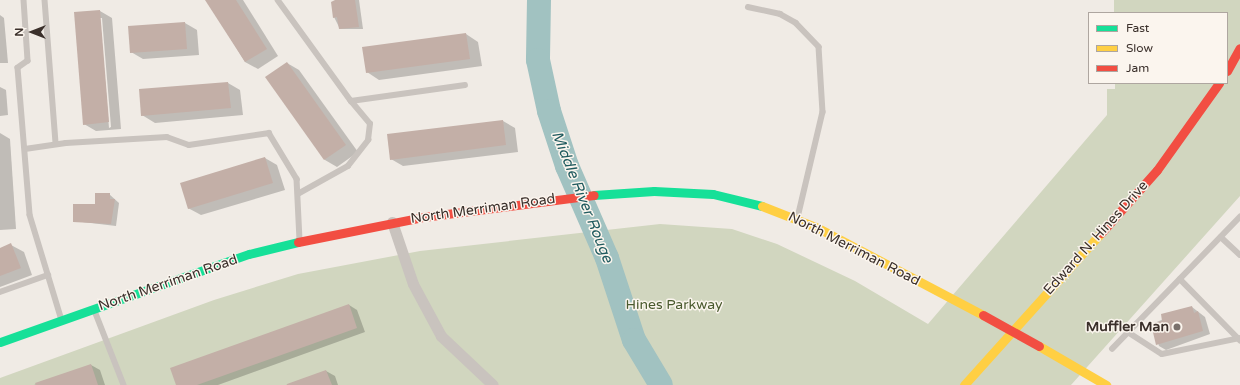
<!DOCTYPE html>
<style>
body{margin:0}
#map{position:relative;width:1240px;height:385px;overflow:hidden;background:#f0ebe5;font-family:"Varela Round",sans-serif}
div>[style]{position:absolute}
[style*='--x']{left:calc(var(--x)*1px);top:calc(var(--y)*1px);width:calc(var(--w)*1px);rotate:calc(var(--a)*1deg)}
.green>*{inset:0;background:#d1d6bf}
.shadow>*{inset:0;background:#0003}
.river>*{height:24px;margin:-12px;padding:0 12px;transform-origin:12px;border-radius:12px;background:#a1c2c1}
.building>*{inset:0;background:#c3afa7}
.lane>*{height:5.5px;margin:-2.75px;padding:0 2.75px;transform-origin:2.75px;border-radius:2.75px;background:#c9c3be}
.street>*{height:11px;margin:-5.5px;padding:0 5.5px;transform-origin:5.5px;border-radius:5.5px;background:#c9c3be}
.fast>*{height:9px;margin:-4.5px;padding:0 4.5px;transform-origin:4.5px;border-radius:4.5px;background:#16e098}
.slow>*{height:9px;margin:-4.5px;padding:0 4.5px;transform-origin:4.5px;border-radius:4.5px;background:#ffcf43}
.jam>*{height:9px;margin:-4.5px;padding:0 4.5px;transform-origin:4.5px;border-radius:4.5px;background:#f24e42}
.jam-bridge>*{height:9px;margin:-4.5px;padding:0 4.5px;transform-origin:4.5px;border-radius:4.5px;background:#f24e42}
.dots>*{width:11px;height:11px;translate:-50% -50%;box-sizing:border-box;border:2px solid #fbf5ee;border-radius:50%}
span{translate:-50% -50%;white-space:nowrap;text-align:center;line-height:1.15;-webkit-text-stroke:3px #fbf5ee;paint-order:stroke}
.street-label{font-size:14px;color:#3b302b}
.park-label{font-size:14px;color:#4a5a2e}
.poi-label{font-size:14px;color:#3b302b;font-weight:700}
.right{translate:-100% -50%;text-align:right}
.water-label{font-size:15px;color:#1f5a5e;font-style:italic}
.legend{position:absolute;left:1088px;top:12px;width:140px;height:72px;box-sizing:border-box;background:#fbf5ee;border:1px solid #aea6a0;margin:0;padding:5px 7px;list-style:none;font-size:12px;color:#3b302b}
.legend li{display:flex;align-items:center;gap:8px;height:20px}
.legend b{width:20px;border:1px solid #aea6a0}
.north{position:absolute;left:12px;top:12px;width:40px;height:40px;-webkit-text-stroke:3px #fbf5ee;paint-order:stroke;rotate:270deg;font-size:11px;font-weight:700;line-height:16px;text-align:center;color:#3b302b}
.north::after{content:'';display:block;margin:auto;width:14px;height:18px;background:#3b302b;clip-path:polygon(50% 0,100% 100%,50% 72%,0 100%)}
</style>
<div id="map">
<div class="green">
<div style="clip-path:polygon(1114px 0,1240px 0,1240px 196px,1071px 385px,0 385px,0 378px,214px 300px,298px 274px,420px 251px,660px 224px,732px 229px,777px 244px,855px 281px,928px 324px,1107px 115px,1107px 89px,1115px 89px,1115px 83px,1227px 83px,1227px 13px,1114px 13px)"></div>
</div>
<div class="shadow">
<div style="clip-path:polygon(207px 0,243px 0,278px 56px,258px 69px,245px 62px)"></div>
<div style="clip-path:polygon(335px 0,359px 0,363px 29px,340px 29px,334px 17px)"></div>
<div style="clip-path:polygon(evenodd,100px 11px,112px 18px,121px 129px,96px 131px,84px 124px,100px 11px,100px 18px,102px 18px,111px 127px,109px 128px,100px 18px)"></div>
<div style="clip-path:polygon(0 15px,4px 18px,8px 63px,0 63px)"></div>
<div style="clip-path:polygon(185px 23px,197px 30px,199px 55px,143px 59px,131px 52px)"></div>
<div style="clip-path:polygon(466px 34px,478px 42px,482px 66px,379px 80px,367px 72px)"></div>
<div style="clip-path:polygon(287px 63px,299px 70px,358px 152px,337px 167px,325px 160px,267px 77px)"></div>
<div style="clip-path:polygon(228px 83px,240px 90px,243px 115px,155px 123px,142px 115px,140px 90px)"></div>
<div style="clip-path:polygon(0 87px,6px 90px,8px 115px,0 116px)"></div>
<div style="clip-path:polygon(503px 121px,515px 128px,518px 152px,403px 166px,391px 159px)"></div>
<div style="clip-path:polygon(0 133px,10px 139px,16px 229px,0 230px)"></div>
<div style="clip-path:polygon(265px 158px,277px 165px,285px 190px,201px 215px,188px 208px)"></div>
<div style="clip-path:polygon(109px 194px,119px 203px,116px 226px,74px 221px)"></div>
<div style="clip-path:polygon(11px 245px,24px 252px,32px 275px,0 287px,0 249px)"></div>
<div style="clip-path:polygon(349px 305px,357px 310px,365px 332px,218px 385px,177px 385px)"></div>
<div style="clip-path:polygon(1192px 307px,1205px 317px,1210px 334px,1166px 350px,1159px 346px,1152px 324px)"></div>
<div style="clip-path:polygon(91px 365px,100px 370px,105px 385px,34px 385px)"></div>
<div style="clip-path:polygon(326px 371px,335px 376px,338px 385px,286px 385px)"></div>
</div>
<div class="river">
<div style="--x:539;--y:0;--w:60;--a:91"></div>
<div style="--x:538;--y:60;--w:52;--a:77.8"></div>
<div style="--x:549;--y:111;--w:58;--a:71.9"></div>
<div style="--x:567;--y:166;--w:100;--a:66.5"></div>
<div style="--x:607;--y:258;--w:86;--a:71.8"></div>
<div style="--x:634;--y:340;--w:52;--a:59"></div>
</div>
<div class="building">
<div style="clip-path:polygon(205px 0,236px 0,267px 49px,245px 62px)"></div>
<div style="clip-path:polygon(335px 0,355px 0,359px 27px,339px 29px,337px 17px,333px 18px,331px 2px)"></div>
<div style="clip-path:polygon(100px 10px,109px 122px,83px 125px,74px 12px)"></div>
<div style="clip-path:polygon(185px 22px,187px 49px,130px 53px,128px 26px)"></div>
<div style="clip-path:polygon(466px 33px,470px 59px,366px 73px,362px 47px)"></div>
<div style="clip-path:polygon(287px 62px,346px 145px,324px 160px,265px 77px)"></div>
<div style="clip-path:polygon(228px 82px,231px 108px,141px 116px,139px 89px)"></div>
<div style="clip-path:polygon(503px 120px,506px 145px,390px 160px,387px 134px)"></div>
<div style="clip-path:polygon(265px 157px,273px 183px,188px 209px,180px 183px)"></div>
<div style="clip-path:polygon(95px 193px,110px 193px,110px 199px,115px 199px,111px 224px,73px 222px,73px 204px,95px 204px)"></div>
<div style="clip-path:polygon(11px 243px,21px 268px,0 276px,0 248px)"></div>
<div style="clip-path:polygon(349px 304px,357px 328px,197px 385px,176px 385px,170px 368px)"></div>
<div style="clip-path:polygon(1192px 306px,1194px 313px,1198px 311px,1203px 331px,1156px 345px,1151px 324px,1162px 321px,1161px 314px)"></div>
<div style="clip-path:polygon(91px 364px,98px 385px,36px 385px,35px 383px)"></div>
<div style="clip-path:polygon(326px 370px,332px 385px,287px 385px,287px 384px)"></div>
</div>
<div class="lane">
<div style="--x:24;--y:0;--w:61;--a:86.2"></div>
<div style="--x:28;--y:61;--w:12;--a:145"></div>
<div style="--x:18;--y:68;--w:147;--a:85.3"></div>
<div style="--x:30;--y:215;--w:110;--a:73.1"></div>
<div style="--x:45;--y:0;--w:144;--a:85.6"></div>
<div style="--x:278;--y:0;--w:125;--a:54.1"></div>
<div style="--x:351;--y:101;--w:115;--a:-8"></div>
<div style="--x:748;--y:7;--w:33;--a:12"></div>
<div style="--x:780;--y:14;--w:18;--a:29"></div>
<div style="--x:796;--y:23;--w:33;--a:46"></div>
<div style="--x:819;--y:47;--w:65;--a:86.5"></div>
<div style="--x:823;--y:112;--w:109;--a:103.3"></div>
<div style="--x:25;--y:149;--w:41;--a:-8.3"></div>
<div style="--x:66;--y:143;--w:101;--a:-3.4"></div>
<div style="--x:167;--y:137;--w:23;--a:20"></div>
<div style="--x:189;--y:145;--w:81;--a:-8.5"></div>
<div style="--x:269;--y:133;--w:54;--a:58.7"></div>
<div style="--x:297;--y:179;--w:61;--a:87.2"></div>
<div style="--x:298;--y:194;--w:57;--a:-29.2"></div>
<div style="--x:348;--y:166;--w:33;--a:-52"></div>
<div style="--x:368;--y:140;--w:16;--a:-83"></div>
<div style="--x:370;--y:124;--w:30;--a:-130"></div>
<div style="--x:1221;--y:237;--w:26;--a:43"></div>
<div style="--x:1180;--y:279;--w:86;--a:45.5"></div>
<div style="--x:0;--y:292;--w:51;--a:-19.5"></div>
<div style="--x:95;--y:311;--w:79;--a:68.6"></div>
<div style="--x:1128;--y:332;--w:40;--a:32.9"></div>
<div style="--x:1162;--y:354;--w:80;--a:-11.6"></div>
<div style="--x:1112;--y:349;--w:184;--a:-45.9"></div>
</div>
<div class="street">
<div style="--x:392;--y:222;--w:65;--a:71.3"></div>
<div style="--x:413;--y:284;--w:59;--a:61.7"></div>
<div style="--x:441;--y:336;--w:71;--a:43.3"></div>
</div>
<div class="fast">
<div style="--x:594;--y:195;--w:60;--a:-3.8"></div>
<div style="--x:654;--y:191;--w:59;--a:2.9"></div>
<div style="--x:713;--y:194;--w:50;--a:13.8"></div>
<div style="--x:0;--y:342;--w:264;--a:-19.5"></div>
<div style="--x:249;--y:254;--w:50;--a:-13.8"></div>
</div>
<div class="slow">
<div style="--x:762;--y:206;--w:60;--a:21.4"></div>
<div style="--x:818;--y:228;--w:187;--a:27.8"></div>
<div style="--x:1039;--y:346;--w:78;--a:30.2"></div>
<div style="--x:964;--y:385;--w:205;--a:-48"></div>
</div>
<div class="jam">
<div style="--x:1227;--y:71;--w:26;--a:-61"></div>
<div style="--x:1101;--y:233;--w:84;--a:-48.4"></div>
<div style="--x:1157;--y:170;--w:107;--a:-54.5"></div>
<div style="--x:298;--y:242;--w:127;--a:-11.3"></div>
<div style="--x:423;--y:217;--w:172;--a:-7.3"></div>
</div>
<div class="jam-bridge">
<div style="--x:983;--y:315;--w:64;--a:29"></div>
</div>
<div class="dots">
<div style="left:1177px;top:327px;background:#7a716c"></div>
</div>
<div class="street-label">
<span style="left:483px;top:209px;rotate:-8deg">North Merriman Road</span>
<span style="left:1096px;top:238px;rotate:-48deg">Edward N. Hines Drive</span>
<span style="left:854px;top:249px;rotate:27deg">North Merriman Road</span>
<span style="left:168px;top:283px;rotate:-19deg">North Merriman Road</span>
</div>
<div class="park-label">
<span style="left:674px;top:305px">Hines Parkway</span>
</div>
<div class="poi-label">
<span class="right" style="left:1169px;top:327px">Muffler Man</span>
</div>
<div class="water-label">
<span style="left:582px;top:197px;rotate:68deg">Middle River Rouge</span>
</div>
<ul class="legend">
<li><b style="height:5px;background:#16e098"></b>Fast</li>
<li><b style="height:5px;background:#ffcf43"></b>Slow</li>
<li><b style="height:5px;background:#f24e42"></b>Jam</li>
</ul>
<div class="north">N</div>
</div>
